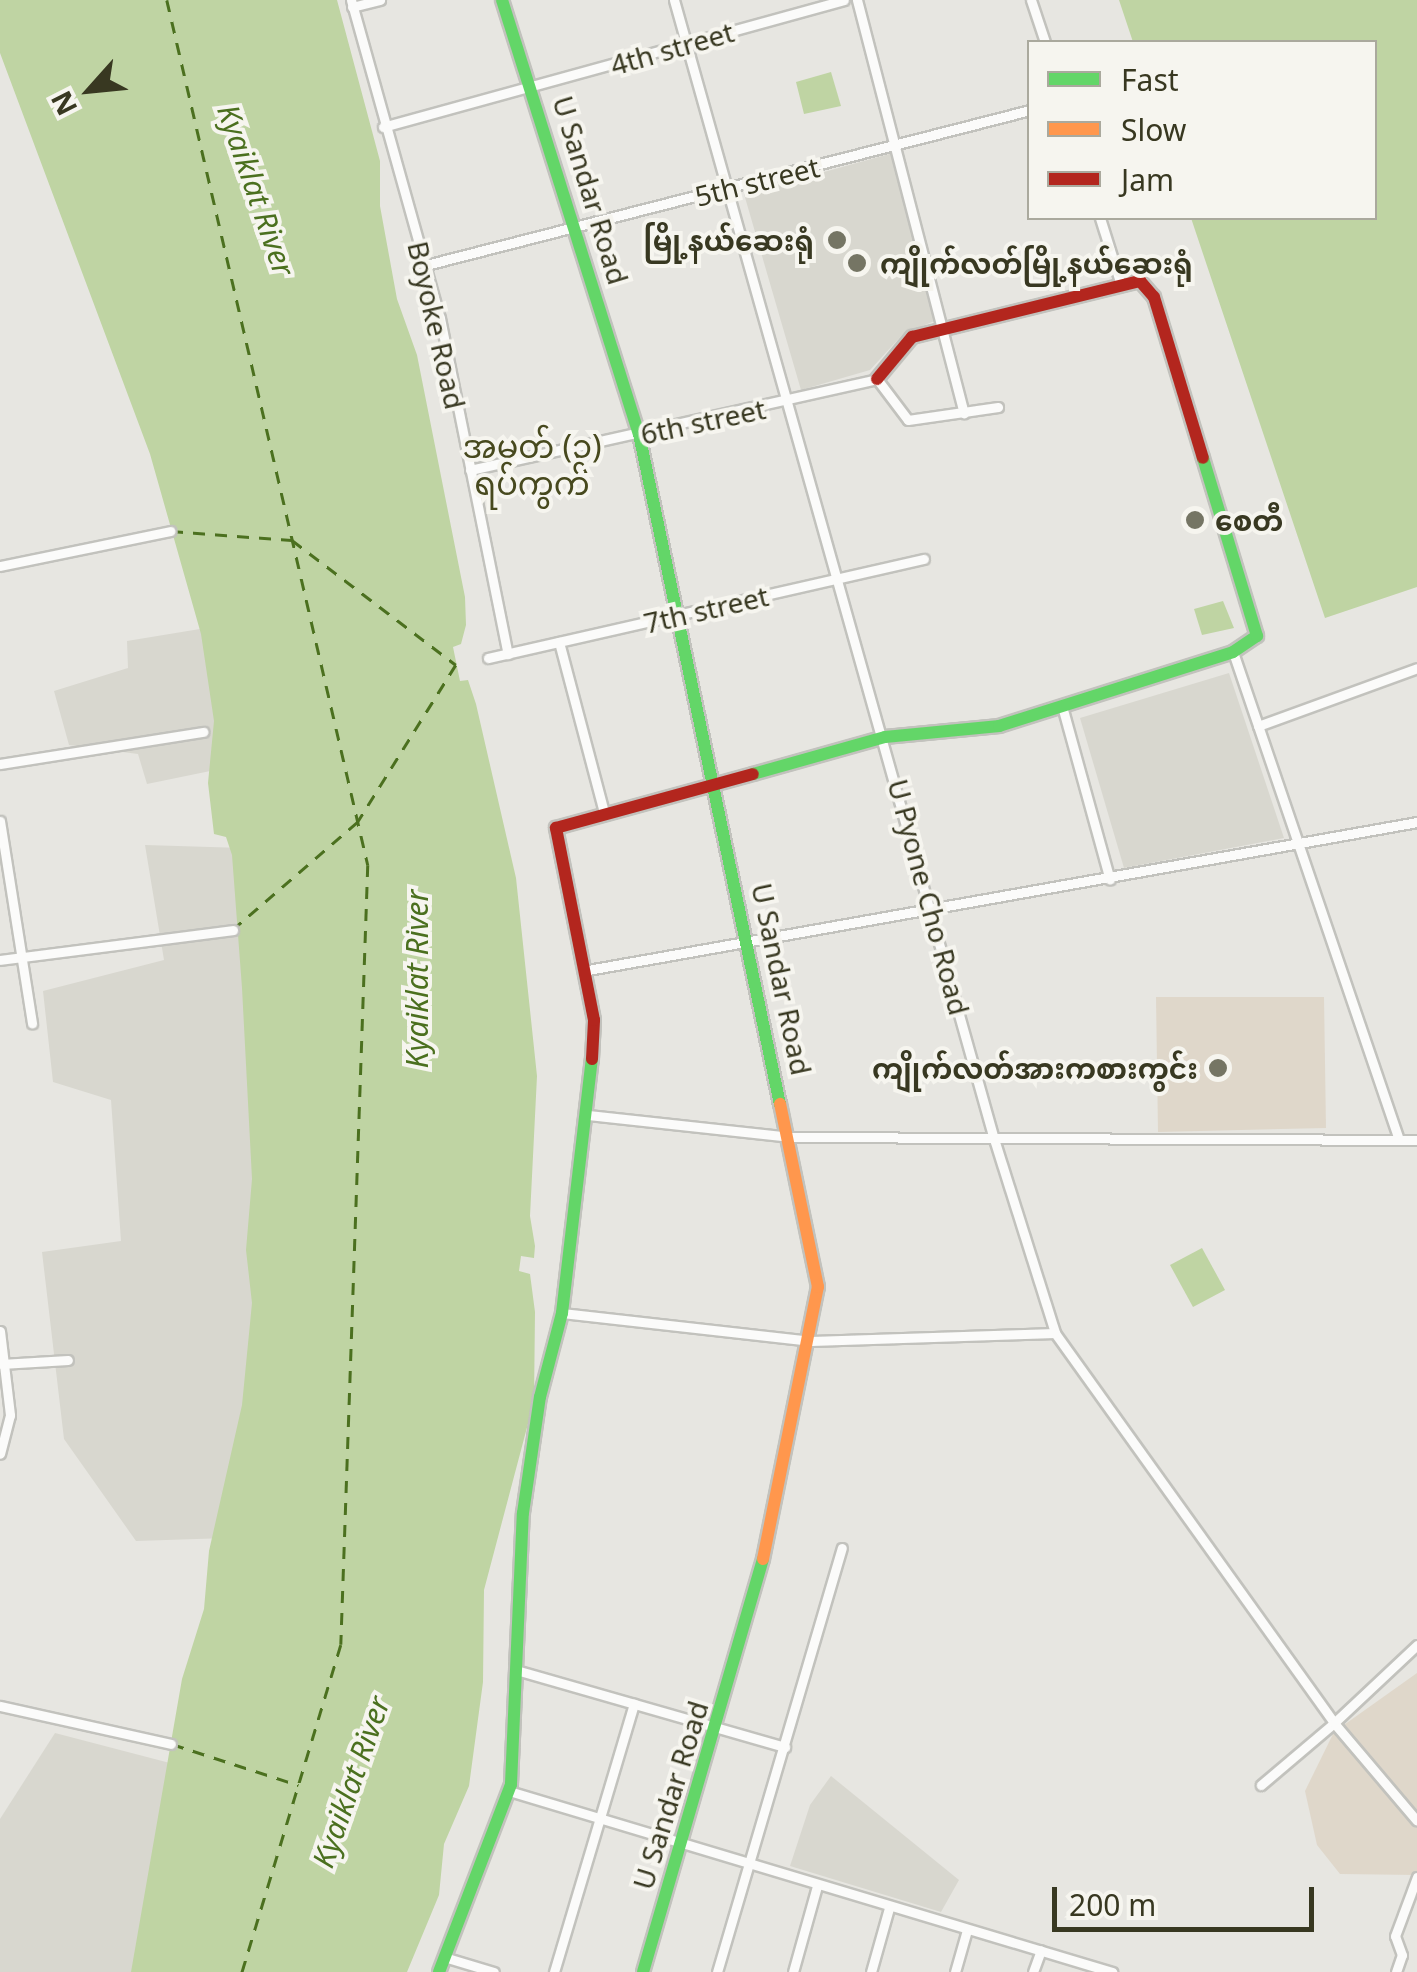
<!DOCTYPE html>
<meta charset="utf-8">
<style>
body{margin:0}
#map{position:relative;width:1417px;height:1972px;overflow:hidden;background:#e7e6e1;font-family:"Noto Sans","Noto Sans Myanmar",sans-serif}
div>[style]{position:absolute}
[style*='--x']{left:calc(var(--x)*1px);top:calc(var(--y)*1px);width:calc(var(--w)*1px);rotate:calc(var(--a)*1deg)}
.built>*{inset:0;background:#d8d7cf}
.green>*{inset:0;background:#dfd7ca}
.water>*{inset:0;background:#bfd4a3}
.ferry>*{height:2.5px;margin-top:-1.25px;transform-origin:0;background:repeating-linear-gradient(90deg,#4b701f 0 12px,transparent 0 22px)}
.roads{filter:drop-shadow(2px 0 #c2c2bd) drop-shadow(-2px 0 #c2c2bd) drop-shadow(0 2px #c2c2bd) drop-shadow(0 -2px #c2c2bd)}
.street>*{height:9px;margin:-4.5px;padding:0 4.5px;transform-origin:4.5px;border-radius:4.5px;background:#fbfbfa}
.fast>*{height:12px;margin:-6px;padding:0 6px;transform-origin:6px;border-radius:6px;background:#63d668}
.slow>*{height:12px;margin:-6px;padding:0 6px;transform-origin:6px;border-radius:6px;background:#ff974d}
.jam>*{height:12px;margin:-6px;padding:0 6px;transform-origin:6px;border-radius:6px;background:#b3261e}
.dots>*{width:28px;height:28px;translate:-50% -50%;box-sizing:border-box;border:5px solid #f6f5ef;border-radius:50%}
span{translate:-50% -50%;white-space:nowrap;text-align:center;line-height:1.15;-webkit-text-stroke:8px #f6f5ef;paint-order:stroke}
.street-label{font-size:28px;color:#383821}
.poi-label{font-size:28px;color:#383821;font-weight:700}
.right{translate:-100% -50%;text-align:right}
.left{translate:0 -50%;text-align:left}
.water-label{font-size:30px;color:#4b701f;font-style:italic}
.quarter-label{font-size:32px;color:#47491e}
.legend{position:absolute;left:1027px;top:40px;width:350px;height:180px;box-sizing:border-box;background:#f6f5ef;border:2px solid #aaa99d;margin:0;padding:12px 18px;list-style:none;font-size:30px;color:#383821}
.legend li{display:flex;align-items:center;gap:20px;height:50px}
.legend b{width:50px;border:2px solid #aaa99d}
.north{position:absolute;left:40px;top:40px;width:100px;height:100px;-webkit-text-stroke:8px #f6f5ef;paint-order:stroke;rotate:243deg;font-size:28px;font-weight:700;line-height:40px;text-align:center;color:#383821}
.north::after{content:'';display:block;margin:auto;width:35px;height:45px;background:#383821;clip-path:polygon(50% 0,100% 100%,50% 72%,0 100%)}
.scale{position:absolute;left:1052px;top:1887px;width:262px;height:45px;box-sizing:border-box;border:5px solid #383821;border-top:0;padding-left:12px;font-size:30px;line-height:35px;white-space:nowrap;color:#383821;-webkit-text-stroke:8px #f6f5ef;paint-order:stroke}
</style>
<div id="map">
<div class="built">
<div style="clip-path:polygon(893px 153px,937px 320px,903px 334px,870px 370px,801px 390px,744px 194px)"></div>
<div style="clip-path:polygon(212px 627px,220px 769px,147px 784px,138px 754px,69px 745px,54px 691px,128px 668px,127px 641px)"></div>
<div style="clip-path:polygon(1229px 673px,1284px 838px,1124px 868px,1080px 718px)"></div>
<div style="clip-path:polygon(145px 845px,243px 848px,279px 1374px,227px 1538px,136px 1541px,64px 1439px,42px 1252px,121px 1241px,111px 1100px,53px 1082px,43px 991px,164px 960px)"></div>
<div style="clip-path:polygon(55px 1733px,189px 1768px,140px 1972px,0 1972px,0 1819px)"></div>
<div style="clip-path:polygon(831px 1776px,959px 1880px,941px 1912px,790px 1866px,810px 1805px)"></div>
</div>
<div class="green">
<div style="clip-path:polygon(1156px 997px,1324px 997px,1326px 1128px,1158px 1132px)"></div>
<div style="clip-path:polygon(1417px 1673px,1417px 1875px,1340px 1874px,1317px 1845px,1305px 1791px,1334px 1732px)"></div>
</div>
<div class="water">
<div style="clip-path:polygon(0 0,337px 0,380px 161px,380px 206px,397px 299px,417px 355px,465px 597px,466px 625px,461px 644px,453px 647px,460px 681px,468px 680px,476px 704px,516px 878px,537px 1076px,530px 1216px,535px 1246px,534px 1258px,521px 1256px,519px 1271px,530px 1274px,535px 1312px,534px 1401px,484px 1590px,483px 1682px,469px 1786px,444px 1844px,439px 1895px,407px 1972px,131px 1972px,182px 1679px,204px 1609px,209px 1551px,242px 1405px,252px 1303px,246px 1250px,252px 1179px,242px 988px,232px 855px,226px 837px,214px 834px,208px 783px,214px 721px,201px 634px,150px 454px,0 53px)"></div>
<div style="clip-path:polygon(1119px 0,1417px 0,1417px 587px,1325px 618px,1191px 218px,1374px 218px,1374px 42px,1133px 42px)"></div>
<div style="clip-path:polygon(831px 72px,841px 106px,804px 114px,796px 82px)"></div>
<div style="clip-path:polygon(1223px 601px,1234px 628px,1202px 635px,1194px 609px)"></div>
<div style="clip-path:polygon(1202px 1248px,1225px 1290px,1193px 1307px,1170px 1265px)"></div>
</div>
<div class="ferry">
<div style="--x:167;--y:0;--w:888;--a:76.92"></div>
<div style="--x:368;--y:865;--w:780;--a:91.98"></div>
<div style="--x:341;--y:1645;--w:342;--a:106.8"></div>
<div style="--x:171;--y:531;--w:121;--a:4.3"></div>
<div style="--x:292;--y:540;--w:206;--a:37.3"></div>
<div style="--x:456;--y:665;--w:185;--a:122"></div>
<div style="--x:358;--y:822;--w:164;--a:139.2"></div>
<div style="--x:172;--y:1744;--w:133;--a:18"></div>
</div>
<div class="roads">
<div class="street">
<div style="--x:351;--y:0;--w:330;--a:74.4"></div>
<div style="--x:440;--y:318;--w:343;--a:78.6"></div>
<div style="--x:674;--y:0;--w:1183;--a:74.31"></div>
<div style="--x:994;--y:1139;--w:203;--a:72.5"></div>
<div style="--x:1055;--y:1333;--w:480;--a:54.4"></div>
<div style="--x:1334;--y:1723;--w:96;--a:139.7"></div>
<div style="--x:857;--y:0;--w:427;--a:75.5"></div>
<div style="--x:1031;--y:0;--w:44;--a:71.6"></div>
<div style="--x:352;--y:7;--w:29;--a:-14"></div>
<div style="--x:383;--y:127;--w:478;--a:-15.4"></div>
<div style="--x:1100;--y:218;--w:67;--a:72.6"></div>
<div style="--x:426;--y:265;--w:624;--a:-14.39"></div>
<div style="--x:470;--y:470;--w:417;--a:-12.6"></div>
<div style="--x:877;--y:379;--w:51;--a:52.9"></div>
<div style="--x:908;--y:420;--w:91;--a:-8.2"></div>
<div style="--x:0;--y:566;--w:174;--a:-11.6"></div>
<div style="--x:559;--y:642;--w:176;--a:75.2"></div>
<div style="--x:1233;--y:652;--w:515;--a:71.21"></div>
<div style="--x:488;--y:658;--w:447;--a:-12.8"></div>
<div style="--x:1062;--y:706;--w:180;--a:74.6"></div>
<div style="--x:1258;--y:726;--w:169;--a:-20"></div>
<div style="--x:0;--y:764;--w:206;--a:-9"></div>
<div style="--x:0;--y:821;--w:205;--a:81"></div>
<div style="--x:0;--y:960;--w:235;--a:-7.3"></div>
<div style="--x:588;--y:970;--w:842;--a:-10.12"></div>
<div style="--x:588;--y:1115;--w:202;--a:6.2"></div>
<div style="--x:789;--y:1137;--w:628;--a:0.27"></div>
<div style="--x:562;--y:1313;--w:251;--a:6.4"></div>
<div style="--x:811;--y:1341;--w:244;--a:-1.9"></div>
<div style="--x:0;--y:1331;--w:85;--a:83.2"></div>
<div style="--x:10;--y:1415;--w:40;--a:104.4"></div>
<div style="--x:1;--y:1364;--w:67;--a:-3.4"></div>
<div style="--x:1417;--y:1645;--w:114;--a:136.8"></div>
<div style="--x:1334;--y:1723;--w:128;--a:49.7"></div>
<div style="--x:516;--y:1670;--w:280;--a:16"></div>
<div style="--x:0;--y:1706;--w:175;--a:12.5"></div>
<div style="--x:509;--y:1791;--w:630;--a:16.71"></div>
<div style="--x:444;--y:1957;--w:52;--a:16.7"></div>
<div style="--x:554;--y:1972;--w:280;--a:-73.4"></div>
<div style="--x:717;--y:1972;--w:442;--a:-73.6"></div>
<div style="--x:793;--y:1972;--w:89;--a:-74.4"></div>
<div style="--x:871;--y:1972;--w:66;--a:-74.3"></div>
<div style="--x:955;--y:1972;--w:44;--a:-74.1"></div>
<div style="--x:1033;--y:1972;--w:23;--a:-70"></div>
<div style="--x:1396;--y:1972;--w:18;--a:-71"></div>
<div style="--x:1402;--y:1955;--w:20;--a:-110"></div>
<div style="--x:1395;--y:1936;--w:63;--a:-69.6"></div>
</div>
<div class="fast">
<div style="--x:502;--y:0;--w:455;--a:72.5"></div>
<div style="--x:639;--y:434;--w:685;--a:78.12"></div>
<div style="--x:753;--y:774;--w:137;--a:-15.7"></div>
<div style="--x:885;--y:737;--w:115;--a:-5.5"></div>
<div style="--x:999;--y:726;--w:245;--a:-17.5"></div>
<div style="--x:1233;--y:652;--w:29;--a:-34"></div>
<div style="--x:1257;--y:636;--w:186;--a:-106.9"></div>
<div style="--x:439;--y:1972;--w:201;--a:-69"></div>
<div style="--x:511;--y:1784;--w:271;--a:-87.5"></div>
<div style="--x:523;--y:1513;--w:117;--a:-81.7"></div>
<div style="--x:540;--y:1397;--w:87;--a:-75.3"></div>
<div style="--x:562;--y:1313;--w:256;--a:-83.3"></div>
<div style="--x:643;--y:1972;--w:430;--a:-73.8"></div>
</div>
<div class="slow">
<div style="--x:763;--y:1559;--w:278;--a:-78.6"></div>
<div style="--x:818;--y:1287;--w:187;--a:-101.7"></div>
</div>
<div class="jam">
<div style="--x:877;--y:379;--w:55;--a:-50.2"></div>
<div style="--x:912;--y:337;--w:235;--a:-13.8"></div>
<div style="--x:1140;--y:281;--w:21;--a:49"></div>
<div style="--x:1154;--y:297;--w:168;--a:73.1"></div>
<div style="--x:592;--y:1059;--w:39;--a:-87"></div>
<div style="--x:594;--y:1020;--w:196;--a:-101.2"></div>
<div style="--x:556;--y:828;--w:204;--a:-15.3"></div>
</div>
</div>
<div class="dots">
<div style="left:837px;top:240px;background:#757564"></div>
<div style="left:857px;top:263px;background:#757564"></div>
<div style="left:1195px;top:520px;background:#757564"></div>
<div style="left:1218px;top:1068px;background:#757564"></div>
</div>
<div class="street-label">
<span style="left:672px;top:48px;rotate:-16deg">4th street</span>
<span style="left:757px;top:181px;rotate:-14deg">5th street</span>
<span style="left:591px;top:190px;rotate:73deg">U Sandar Road</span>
<span style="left:437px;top:325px;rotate:77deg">Boyoke Road</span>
<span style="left:703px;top:421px;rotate:-12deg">6th street</span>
<span style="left:706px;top:609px;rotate:-13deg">7th street</span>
<span style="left:929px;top:897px;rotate:75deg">U Pyone Cho Road</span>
<span style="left:782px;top:979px;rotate:78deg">U Sandar Road</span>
<span style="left:670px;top:1795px;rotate:-73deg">U Sandar Road</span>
</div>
<div class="poi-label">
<span class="right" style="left:814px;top:240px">မြို့နယ်ဆေးရုံ</span>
<span class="left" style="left:880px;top:263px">ကျိုက်လတ်မြို့နယ်ဆေးရုံ</span>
<span class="left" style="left:1215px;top:520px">စေတီ</span>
<span class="right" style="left:1198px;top:1068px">ကျိုက်လတ်အားကစားကွင်း</span>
</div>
<div class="water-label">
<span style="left:256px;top:190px;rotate:71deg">Kyaiklat River</span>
<span style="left:417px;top:979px;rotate:-90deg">Kyaiklat River</span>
<span style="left:351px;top:1782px;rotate:-71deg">Kyaiklat River</span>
</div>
<div class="quarter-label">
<span style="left:532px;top:465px">အမှတ် (၃)<br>ရပ်ကွက်</span>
</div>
<ul class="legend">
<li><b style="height:12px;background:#63d668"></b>Fast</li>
<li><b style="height:12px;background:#ff974d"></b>Slow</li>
<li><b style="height:12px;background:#b3261e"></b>Jam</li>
</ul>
<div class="north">N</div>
<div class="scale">200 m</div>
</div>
